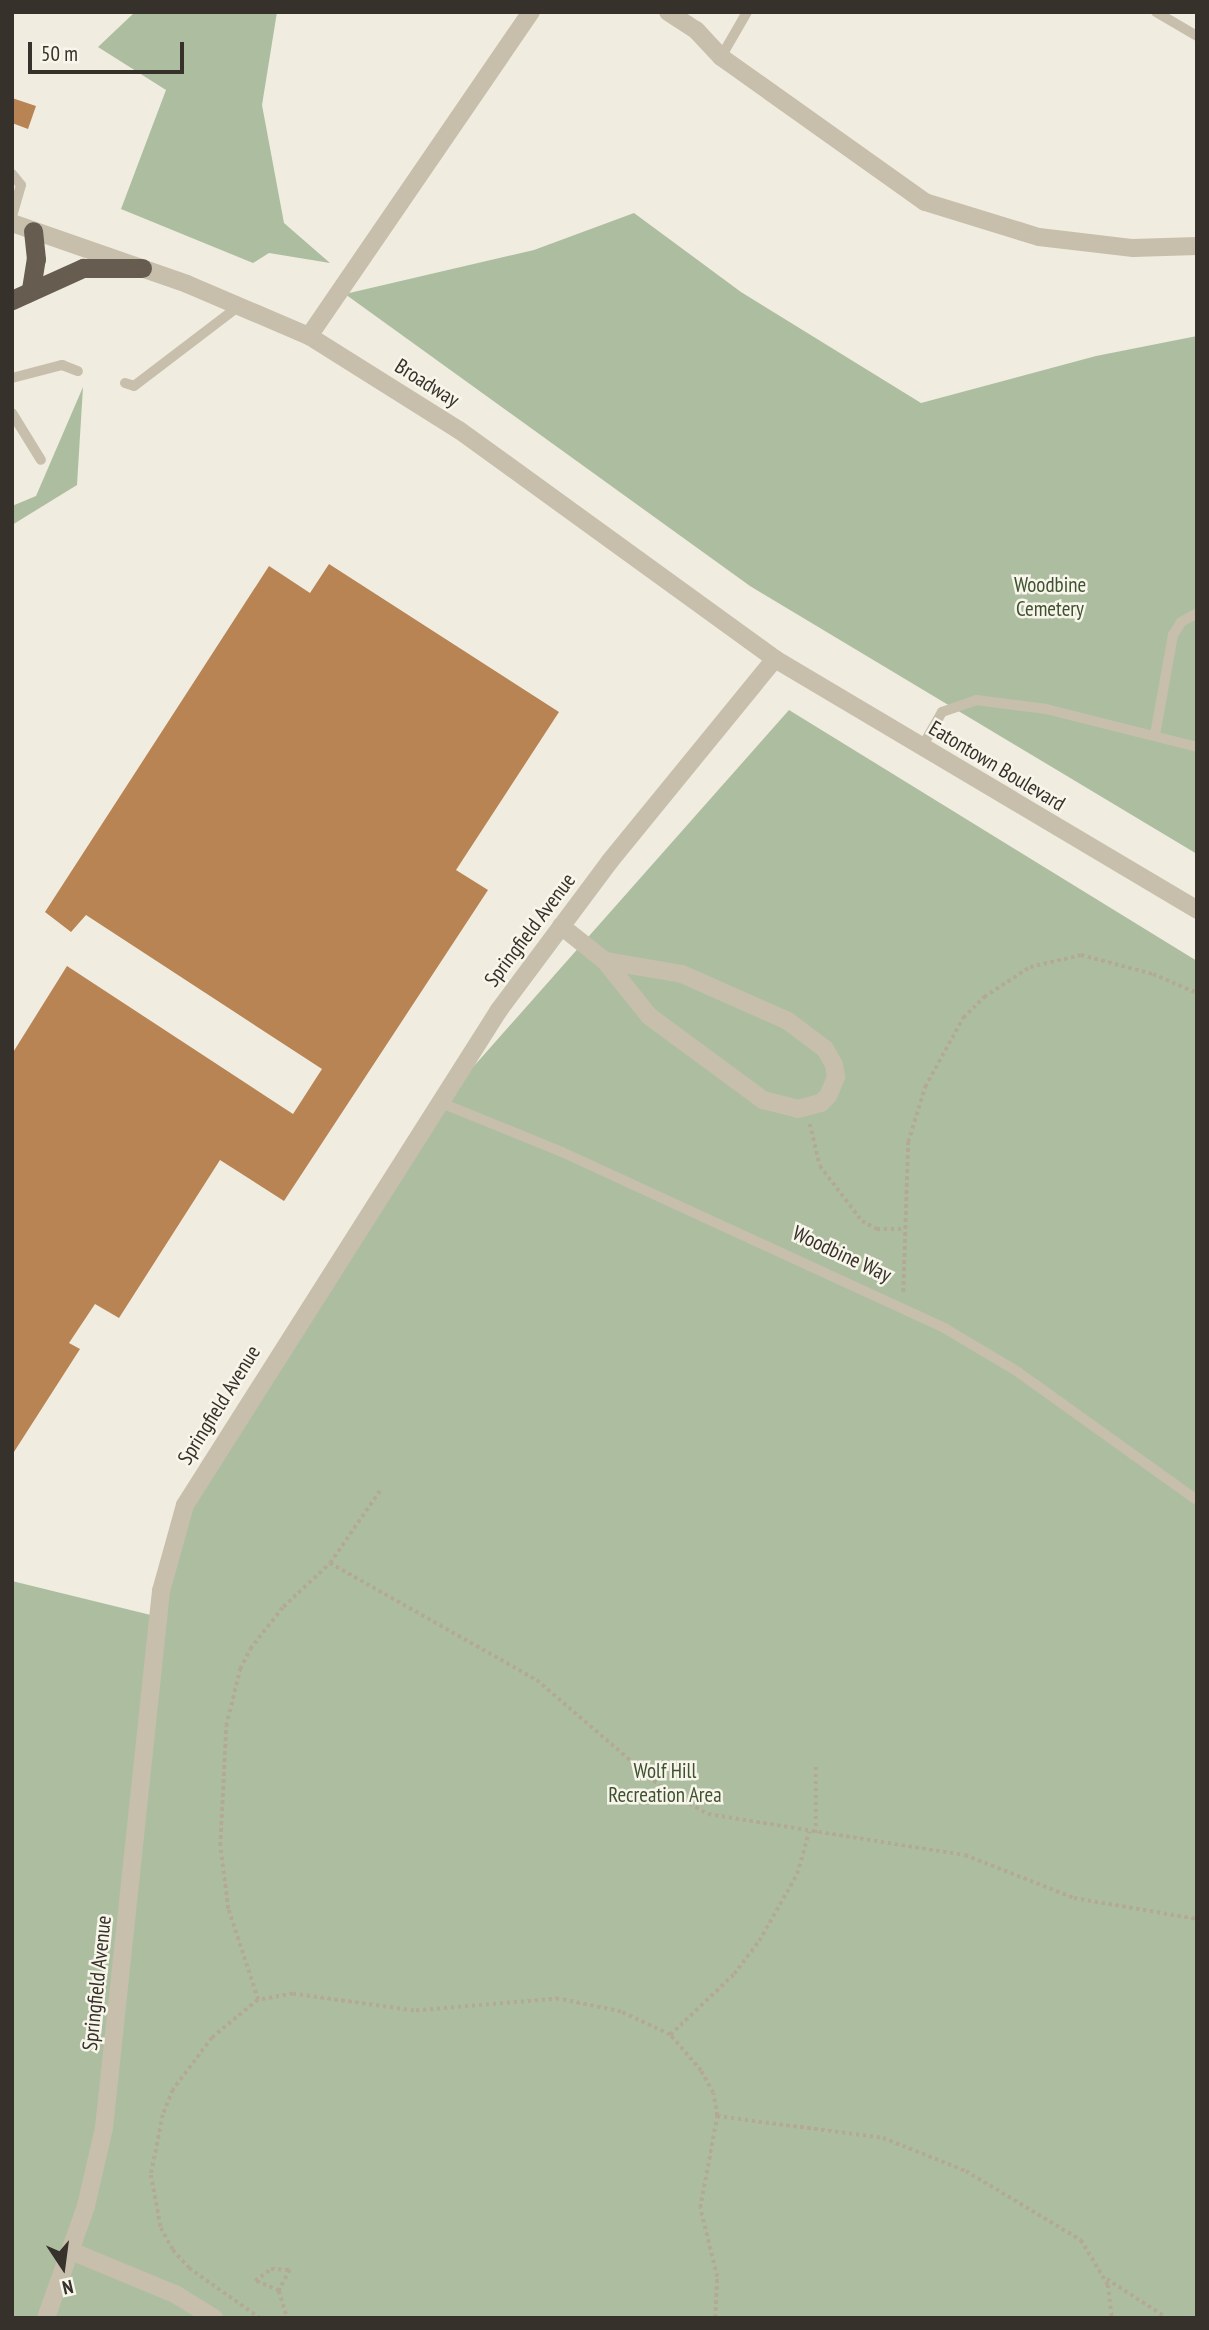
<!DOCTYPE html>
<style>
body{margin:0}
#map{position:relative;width:1209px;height:2330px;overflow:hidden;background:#f0ecdf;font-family:"PT Sans Narrow",sans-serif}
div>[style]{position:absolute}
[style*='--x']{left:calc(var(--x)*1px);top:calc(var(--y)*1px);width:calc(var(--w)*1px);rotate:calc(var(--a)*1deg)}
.green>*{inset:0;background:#adbea0}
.building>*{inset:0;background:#b98454}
.path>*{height:3.5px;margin-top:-1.75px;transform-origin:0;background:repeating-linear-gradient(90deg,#b3a996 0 3.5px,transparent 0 7px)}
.service>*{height:10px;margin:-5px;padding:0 5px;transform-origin:5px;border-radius:5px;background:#c7bfac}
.minor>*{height:18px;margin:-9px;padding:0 9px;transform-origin:9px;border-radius:9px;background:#c7bfac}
.tertiary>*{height:18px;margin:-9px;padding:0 9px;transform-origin:9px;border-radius:9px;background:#c7bfac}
.trunk>*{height:19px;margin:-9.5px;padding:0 9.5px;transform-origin:9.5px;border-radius:9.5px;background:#665c50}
span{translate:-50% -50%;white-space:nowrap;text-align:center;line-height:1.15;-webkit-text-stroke:5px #f8f5eb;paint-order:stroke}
.street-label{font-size:21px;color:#36312a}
.park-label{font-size:21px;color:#3e5131}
.frame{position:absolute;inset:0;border:14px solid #36312a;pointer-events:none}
.north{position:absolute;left:28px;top:2232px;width:70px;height:70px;-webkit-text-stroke:5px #f8f5eb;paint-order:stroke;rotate:167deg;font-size:19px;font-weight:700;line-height:28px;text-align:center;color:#36312a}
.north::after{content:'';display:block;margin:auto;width:24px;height:32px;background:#36312a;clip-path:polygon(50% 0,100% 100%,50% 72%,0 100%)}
.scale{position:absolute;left:28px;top:42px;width:156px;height:32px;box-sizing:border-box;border:4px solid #36312a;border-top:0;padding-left:9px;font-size:21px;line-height:24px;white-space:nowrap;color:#36312a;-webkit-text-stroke:5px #f8f5eb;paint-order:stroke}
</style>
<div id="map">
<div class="green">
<div style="clip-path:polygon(135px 12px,277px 12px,262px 105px,284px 223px,330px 263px,269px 253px,253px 263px,121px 209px,166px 90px,98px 47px)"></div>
<div style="clip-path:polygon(634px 213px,741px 292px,921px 403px,1096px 356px,1197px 336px,1197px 854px,750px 586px,345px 294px,534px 250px)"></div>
<div style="clip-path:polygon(83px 387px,77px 485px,12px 525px,12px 506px,36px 496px)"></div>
<div style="clip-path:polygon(789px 710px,1197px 961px,1197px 2318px,12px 2318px,12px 1581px,159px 1617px,190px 1504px,436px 1109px)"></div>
</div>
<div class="building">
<div style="clip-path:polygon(12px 98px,36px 106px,28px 129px,12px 123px)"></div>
<div style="clip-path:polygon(329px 564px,559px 712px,456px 870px,488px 890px,284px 1201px,220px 1160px,119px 1318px,95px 1304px,69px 1343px,80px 1349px,12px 1455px,12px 1054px,67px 966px,293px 1114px,322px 1069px,86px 915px,71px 932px,45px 912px,269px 566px,310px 593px)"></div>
</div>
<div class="path">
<div style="--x:810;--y:1124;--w:43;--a:76.6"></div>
<div style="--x:820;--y:1166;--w:69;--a:52.6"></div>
<div style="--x:862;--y:1221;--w:17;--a:28"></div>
<div style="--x:877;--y:1229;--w:26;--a:0"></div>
<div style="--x:903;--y:1292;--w:150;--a:-88.1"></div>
<div style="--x:908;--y:1142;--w:58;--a:-72.8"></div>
<div style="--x:925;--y:1087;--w:79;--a:-61.2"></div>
<div style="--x:963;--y:1018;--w:30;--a:-45"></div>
<div style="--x:984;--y:997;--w:55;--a:-33.1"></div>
<div style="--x:1030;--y:967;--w:52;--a:-13.2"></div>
<div style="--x:1081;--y:955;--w:74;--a:14.8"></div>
<div style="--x:1153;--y:974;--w:48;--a:23.4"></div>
<div style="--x:330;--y:1563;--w:90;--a:-55.4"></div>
<div style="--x:816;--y:1767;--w:66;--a:90"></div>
<div style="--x:258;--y:2000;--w:60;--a:140.4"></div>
<div style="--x:212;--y:2038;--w:65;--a:126.9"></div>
<div style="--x:173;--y:2090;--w:27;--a:112"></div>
<div style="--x:163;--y:2115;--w:61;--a:101.3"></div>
<div style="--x:151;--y:2175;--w:54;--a:79.3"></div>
<div style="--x:161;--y:2228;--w:25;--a:61"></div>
<div style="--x:173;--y:2250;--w:24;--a:48"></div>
<div style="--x:189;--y:2268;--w:87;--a:35.2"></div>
<div style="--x:670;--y:2035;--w:88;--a:-43.6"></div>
<div style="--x:734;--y:1974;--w:41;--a:-52.9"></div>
<div style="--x:759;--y:1941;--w:77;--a:-60.4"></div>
<div style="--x:797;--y:1874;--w:44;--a:-74.1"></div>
<div style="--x:717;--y:2116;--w:167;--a:7.5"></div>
<div style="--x:883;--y:2138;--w:89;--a:21.7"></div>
<div style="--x:966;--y:2171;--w:134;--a:31"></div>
<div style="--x:1081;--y:2240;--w:52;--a:59"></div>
<div style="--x:1108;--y:2285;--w:33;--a:83"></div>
<div style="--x:1107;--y:2279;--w:72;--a:33"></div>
<div style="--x:279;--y:2291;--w:26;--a:-157"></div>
<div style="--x:255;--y:2281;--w:20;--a:-37"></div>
<div style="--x:271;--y:2269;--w:19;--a:3"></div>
<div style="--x:290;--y:2270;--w:24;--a:118"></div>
<div style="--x:279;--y:2291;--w:28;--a:73"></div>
<div style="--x:715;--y:2318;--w:41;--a:-87.2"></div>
<div style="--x:717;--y:2277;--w:71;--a:-103.8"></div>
<div style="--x:700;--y:2208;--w:94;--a:-79.5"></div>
<div style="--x:717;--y:2116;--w:23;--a:-100"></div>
<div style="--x:713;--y:2093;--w:25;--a:-119"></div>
<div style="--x:701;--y:2071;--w:48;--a:-130.7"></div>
<div style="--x:670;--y:2035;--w:54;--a:-154.9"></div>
<div style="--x:621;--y:2012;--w:63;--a:-168.2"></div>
<div style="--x:559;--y:1999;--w:145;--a:175.3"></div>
<div style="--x:414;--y:2011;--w:122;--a:-172"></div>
<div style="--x:293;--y:1994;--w:36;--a:170"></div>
<div style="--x:258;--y:2000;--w:96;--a:-108.2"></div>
<div style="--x:228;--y:1909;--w:64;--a:-97.2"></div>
<div style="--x:220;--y:1846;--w:120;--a:-87.1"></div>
<div style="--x:226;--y:1726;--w:59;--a:-76.2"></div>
<div style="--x:240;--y:1669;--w:22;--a:-63"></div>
<div style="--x:250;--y:1649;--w:53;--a:-51.8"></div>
<div style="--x:283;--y:1607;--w:64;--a:-43.1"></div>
<div style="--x:330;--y:1563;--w:238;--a:29.5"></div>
<div style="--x:537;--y:1680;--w:169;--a:40.7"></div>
<div style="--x:665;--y:1790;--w:49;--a:29.2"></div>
<div style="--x:708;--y:1814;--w:260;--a:9.1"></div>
<div style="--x:965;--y:1855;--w:117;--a:21.5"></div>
<div style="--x:1074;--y:1898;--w:125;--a:9.7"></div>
</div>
<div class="service">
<div style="--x:1156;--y:12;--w:48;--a:30.3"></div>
<div style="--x:721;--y:57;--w:52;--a:-60"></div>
<div style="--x:12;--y:174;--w:14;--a:51"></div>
<div style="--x:21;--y:185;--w:33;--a:106"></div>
<div style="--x:12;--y:378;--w:52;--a:-14.6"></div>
<div style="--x:62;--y:365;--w:17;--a:21"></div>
<div style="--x:125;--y:383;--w:9;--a:18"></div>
<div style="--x:134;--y:386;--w:132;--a:-37.3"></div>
<div style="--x:12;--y:413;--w:55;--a:58.3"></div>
<div style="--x:1155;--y:735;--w:102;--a:-79.8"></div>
<div style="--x:1173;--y:635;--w:15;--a:-58"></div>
<div style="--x:1181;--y:622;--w:18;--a:-29"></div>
<div style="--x:922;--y:747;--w:40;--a:-60.3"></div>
<div style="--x:942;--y:712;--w:36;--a:-19"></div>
<div style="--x:976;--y:700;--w:71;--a:7.3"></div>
<div style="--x:1046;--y:709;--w:156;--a:14.1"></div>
<div style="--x:439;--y:1102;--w:133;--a:22.1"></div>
<div style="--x:562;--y:1152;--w:423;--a:24.7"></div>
<div style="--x:946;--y:1329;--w:84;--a:30.8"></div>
<div style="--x:1018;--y:1372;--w:220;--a:35.6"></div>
</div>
<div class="minor">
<div style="--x:668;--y:12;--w:33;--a:33"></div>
<div style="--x:696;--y:30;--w:37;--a:47"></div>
<div style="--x:721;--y:57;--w:250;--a:35.4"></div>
<div style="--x:925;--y:202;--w:119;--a:17.1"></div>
<div style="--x:1039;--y:237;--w:95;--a:6.7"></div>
<div style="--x:1133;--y:248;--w:64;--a:-1.8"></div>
<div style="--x:309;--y:336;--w:393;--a:-55.6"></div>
<div style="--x:561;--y:926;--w:56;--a:38.5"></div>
<div style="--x:605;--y:961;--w:70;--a:51.3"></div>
<div style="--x:649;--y:1016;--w:142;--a:36.4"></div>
<div style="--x:763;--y:1100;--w:36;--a:14"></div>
<div style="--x:798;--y:1109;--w:24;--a:-15"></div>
<div style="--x:821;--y:1103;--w:10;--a:-45"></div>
<div style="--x:828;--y:1096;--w:21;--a:-67"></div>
<div style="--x:836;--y:1077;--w:12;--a:-99"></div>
<div style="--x:834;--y:1065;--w:18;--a:-119"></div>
<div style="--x:825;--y:1049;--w:46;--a:-142.9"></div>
<div style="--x:788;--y:1021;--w:116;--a:-156.1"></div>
<div style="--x:682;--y:974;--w:78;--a:-170.4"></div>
<div style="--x:71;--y:2251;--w:113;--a:22.5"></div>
<div style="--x:175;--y:2294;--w:46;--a:31.6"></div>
<div style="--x:46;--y:2318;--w:119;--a:-70.3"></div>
<div style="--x:86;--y:2206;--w:80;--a:-77"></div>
<div style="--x:104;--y:2128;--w:540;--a:-83.94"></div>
<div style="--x:161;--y:1591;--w:89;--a:-74.4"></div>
<div style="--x:185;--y:1505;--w:586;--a:-57.61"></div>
<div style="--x:499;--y:1010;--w:186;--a:-53.3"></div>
<div style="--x:610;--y:861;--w:261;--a:-50.8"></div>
</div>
<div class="tertiary">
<div style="--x:12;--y:223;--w:185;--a:19.2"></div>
<div style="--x:187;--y:284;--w:133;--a:23.1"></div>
<div style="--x:309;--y:336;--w:177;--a:32.1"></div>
<div style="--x:459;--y:430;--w:390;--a:35.9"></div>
<div style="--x:775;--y:659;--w:491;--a:30.7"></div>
</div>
<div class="trunk">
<div style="--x:31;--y:289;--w:30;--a:-81"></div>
<div style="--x:36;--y:259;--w:28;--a:-96"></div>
<div style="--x:12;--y:300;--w:78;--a:-24.3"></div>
<div style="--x:83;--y:268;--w:59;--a:0"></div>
</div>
<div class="street-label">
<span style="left:427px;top:383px;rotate:32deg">Broadway</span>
<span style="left:997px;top:766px;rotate:31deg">Eatontown Boulevard</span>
<span style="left:530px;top:930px;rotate:-53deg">Springfield Avenue</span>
<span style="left:842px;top:1254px;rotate:25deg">Woodbine Way</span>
<span style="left:219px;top:1405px;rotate:-58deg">Springfield Avenue</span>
<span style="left:97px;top:1983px;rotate:-84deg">Springfield Avenue</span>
</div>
<div class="park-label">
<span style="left:1050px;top:597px">Woodbine<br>Cemetery</span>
<span style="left:665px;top:1783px">Wolf Hill<br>Recreation Area</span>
</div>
<div class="frame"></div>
<div class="north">N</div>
<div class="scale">50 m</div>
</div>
